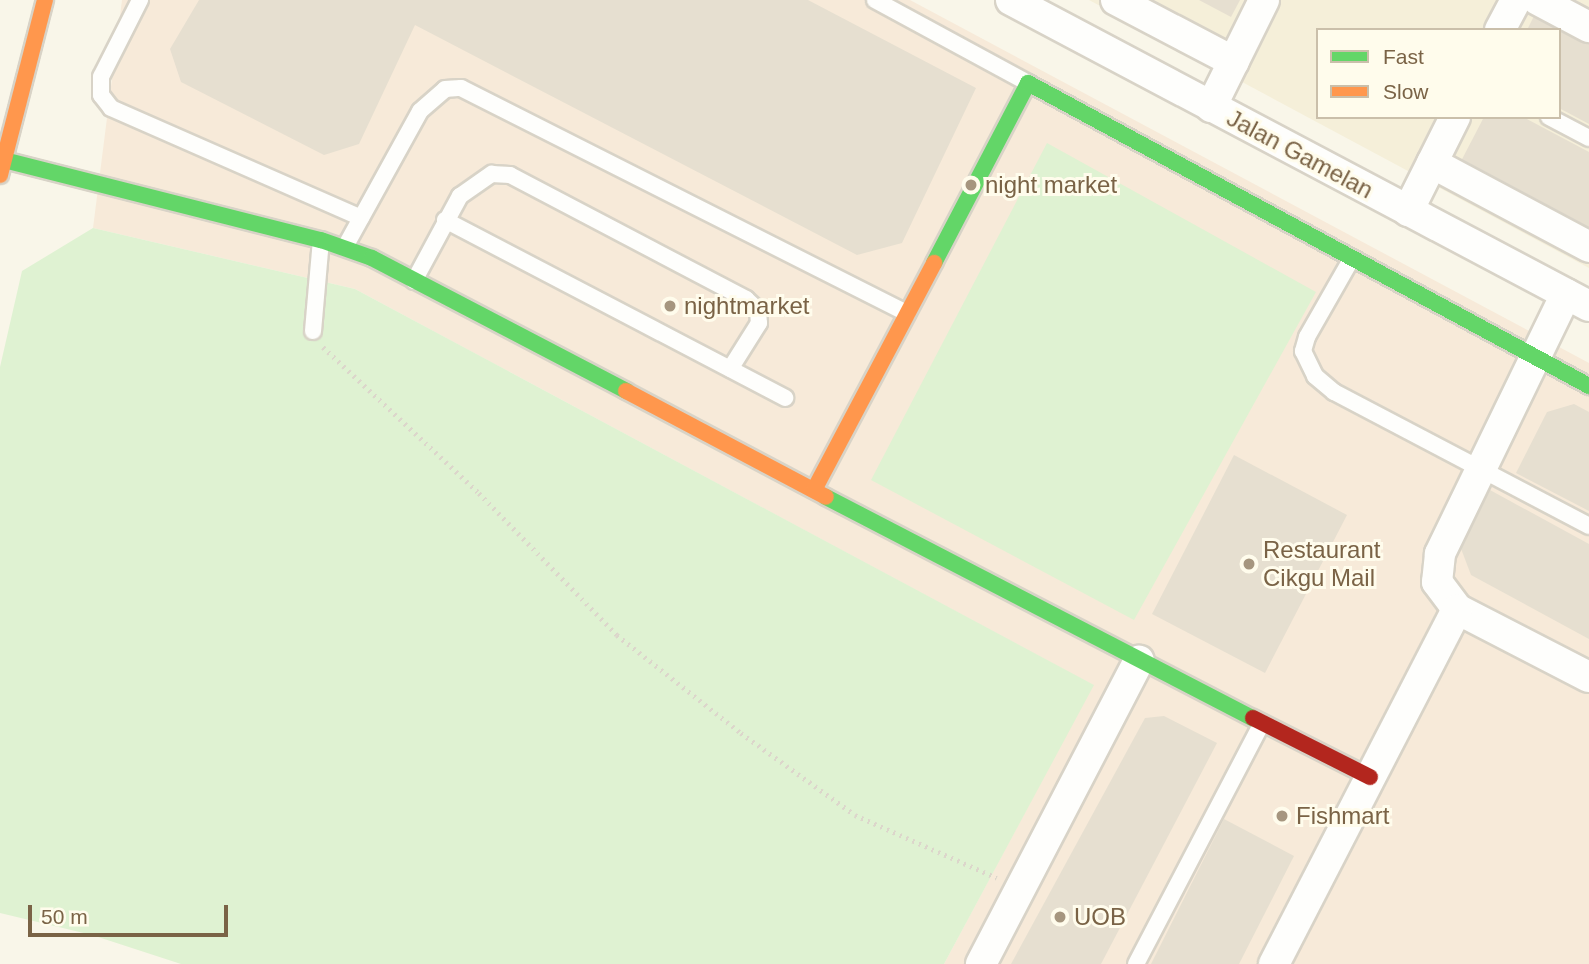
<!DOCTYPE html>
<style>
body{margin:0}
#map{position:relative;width:1589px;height:964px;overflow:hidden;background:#f9f6e9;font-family:Helvetica,sans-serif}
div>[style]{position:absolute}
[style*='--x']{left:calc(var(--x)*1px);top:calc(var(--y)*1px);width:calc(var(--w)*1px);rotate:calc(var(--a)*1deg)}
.residential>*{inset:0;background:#f5efd9}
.commercial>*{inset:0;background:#f7ead9}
.green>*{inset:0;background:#dff2d2}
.building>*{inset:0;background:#e6dfd0}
.path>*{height:4.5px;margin-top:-2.25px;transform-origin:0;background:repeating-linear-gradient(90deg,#dcd6cb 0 2px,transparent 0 7px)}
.roads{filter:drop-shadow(2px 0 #d8d3c7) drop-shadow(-2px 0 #d8d3c7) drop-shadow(0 2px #d8d3c7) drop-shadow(0 -2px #d8d3c7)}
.lane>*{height:16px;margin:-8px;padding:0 8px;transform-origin:8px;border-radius:8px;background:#fefefc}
.street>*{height:30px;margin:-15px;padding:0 15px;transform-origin:15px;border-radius:15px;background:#fefefc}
.fast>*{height:16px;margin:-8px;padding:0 8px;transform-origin:8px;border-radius:8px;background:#63d668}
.slow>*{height:16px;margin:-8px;padding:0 8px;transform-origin:8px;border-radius:8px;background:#ff974d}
.jam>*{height:16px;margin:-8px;padding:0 8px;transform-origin:8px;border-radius:8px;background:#b3261e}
.dots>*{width:19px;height:19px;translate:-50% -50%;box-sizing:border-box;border:4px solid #fffcec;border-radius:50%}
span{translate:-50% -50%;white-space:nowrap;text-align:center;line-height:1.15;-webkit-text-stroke:6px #fffcec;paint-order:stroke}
.street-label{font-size:24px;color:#7a6346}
.poi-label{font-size:24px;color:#7a6346}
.left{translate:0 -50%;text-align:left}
.legend{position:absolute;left:1316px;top:28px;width:245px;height:91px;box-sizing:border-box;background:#fffcec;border:2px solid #cabfaa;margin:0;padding:9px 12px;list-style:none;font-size:21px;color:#7a6346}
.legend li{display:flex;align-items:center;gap:14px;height:35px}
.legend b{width:35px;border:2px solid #cabfaa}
.scale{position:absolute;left:28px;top:905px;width:200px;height:32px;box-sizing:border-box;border:4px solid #7a6346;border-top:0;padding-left:9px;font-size:21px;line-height:24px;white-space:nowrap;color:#7a6346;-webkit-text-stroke:5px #fffcec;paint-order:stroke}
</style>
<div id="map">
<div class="residential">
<div style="clip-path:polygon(evenodd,1089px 0,1589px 0,1589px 268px,1089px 0,1318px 30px,1559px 30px,1559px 117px,1318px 117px,1318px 30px)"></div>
</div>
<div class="commercial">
<div style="clip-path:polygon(122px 0,910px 0,1589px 363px,1589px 964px,944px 964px,1093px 685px,355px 289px,93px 228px)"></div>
</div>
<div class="green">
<div style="clip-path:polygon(1047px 143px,1316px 292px,1134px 620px,871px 480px)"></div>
<div style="clip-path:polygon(93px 228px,355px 289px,1094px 685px,944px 964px,181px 964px,92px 935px,0 913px,0 367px,22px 271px)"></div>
</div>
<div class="building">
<div style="clip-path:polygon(199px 0,808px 0,976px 88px,902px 243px,857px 255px,415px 25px,359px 144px,324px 155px,181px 82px,170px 49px)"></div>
<div style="clip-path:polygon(1199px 0,1240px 0,1231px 17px)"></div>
<div style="clip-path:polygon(1535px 14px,1589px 42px,1589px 124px,1559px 108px,1559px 30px,1527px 30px)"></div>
<div style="clip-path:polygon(1484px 117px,1523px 117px,1589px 152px,1589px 233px,1459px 165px)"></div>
<div style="clip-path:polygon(1574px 404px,1589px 412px,1589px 511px,1516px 473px,1547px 412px)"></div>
<div style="clip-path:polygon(1234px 455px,1347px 515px,1265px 673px,1152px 614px)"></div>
<div style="clip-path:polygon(1490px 490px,1589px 544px,1589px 639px,1471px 575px,1460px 546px)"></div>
<div style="clip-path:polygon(1164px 716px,1217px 743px,1101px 964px,1011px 964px,1145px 718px)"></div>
<div style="clip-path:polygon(1224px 819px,1294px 856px,1239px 964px,1151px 964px)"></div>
</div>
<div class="path">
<div style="--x:323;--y:347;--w:214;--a:43.1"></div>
<div style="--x:479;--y:493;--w:198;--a:45.8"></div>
<div style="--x:617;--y:635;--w:158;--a:38.3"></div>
<div style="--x:741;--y:733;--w:140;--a:35.7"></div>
<div style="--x:855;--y:815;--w:155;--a:23.9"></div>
</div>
<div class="roads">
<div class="lane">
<div style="--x:140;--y:0;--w:86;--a:116.9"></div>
<div style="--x:101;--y:77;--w:18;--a:90"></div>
<div style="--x:101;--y:95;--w:16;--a:52"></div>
<div style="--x:111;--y:108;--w:273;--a:23.7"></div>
<div style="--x:875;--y:0;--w:174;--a:28.5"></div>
<div style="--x:1549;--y:117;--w:45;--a:27.7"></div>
<div style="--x:445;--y:220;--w:384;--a:27.6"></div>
<div style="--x:345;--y:247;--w:155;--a:-61.1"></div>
<div style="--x:420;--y:111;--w:33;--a:-41"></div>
<div style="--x:445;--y:89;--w:16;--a:-4"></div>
<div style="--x:461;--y:88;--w:500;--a:26.8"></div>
<div style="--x:1352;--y:258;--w:91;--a:119.7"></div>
<div style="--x:1307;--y:337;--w:15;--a:106"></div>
<div style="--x:1303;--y:351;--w:28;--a:64"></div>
<div style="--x:1315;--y:376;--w:25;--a:40"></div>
<div style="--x:1334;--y:392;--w:288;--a:27.7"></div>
<div style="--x:414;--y:281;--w:97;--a:-61.6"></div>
<div style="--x:460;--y:196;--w:39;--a:-35"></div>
<div style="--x:492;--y:174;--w:18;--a:3"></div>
<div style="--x:510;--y:175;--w:267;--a:27.7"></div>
<div style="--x:746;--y:299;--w:16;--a:43"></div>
<div style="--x:758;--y:310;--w:13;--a:86"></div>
<div style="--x:759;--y:323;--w:54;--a:122.2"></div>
<div style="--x:313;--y:331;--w:91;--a:-85"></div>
<div style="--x:1136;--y:964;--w:272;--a:-62.4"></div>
</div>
<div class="street">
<div style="--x:1011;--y:0;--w:654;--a:27.9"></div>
<div style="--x:1116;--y:0;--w:133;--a:27.7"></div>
<div style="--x:1538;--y:0;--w:58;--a:27.9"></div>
<div style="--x:1500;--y:30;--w:34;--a:-62"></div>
<div style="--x:1211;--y:107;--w:119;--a:-63.6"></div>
<div style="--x:1432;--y:163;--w:178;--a:28.1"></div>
<div style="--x:1408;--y:211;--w:105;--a:-63.4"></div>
<div style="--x:1566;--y:294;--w:289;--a:115.9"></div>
<div style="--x:1440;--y:554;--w:28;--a:96"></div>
<div style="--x:1437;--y:582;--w:34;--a:53"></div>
<div style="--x:1457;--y:609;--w:148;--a:27.3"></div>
<div style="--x:981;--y:964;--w:342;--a:-62.5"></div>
<div style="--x:1274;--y:964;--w:399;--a:-62.7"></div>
</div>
<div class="fast">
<div style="--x:4;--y:160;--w:327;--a:14.2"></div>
<div style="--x:321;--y:240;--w:54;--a:19.4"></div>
<div style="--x:372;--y:258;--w:287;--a:27.6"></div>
<div style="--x:934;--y:263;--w:203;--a:-62.4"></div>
<div style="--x:1028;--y:83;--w:638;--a:28.37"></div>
<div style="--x:826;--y:497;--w:481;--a:27.4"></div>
</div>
<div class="slow">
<div style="--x:0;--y:175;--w:181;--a:-75.6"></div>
<div style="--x:626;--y:391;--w:226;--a:27.9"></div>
<div style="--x:814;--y:490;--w:257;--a:-62.1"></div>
</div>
<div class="jam">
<div style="--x:1253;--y:718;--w:131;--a:26.8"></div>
</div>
</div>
<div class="dots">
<div style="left:971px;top:185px;background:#a6967f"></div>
<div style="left:670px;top:306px;background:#a6967f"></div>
<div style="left:1249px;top:564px;background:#a6967f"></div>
<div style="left:1282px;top:816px;background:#a6967f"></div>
<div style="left:1060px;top:917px;background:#a6967f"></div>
</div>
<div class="street-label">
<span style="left:1300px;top:154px;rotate:28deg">Jalan Gamelan</span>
</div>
<div class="poi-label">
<span class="left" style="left:985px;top:185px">night market</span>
<span class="left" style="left:684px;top:306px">nightmarket</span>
<span class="left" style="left:1263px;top:564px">Restaurant<br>Cikgu Mail</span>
<span class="left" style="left:1296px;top:816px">Fishmart</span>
<span class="left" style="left:1074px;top:917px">UOB</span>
</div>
<ul class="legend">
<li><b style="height:9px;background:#63d668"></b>Fast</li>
<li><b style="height:9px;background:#ff974d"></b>Slow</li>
</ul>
<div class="scale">50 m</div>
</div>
